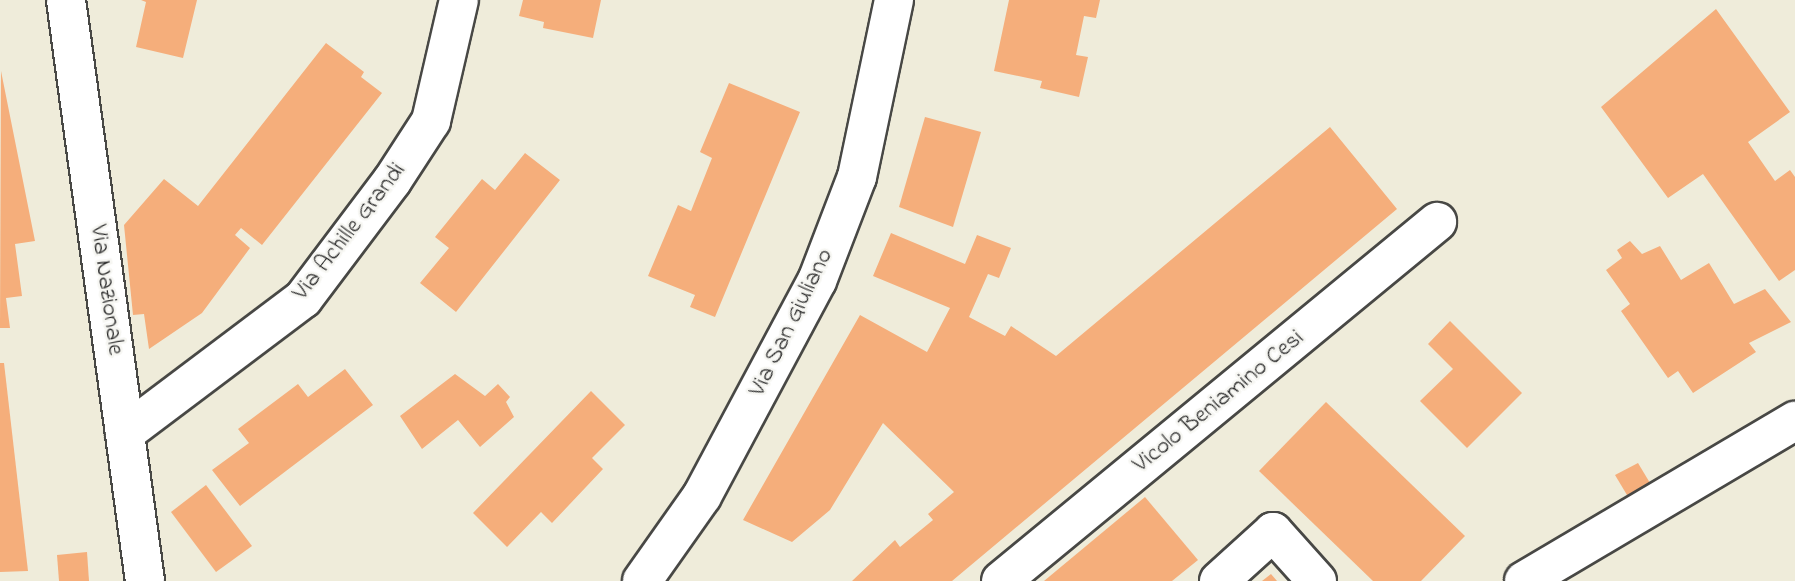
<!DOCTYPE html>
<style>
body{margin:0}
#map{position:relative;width:1795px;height:581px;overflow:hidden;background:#efecda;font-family:"Indie Flower",sans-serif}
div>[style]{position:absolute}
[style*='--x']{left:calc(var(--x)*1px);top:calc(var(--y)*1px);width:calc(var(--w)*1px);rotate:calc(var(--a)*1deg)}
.building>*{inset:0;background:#f5ae7b}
.roads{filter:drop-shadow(2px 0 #484845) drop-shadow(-2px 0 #484845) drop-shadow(0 2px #484845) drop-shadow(0 -2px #484845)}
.minor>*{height:38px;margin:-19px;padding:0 19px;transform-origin:19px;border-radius:19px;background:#fff}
span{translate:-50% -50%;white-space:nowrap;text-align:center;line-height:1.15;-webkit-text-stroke:5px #f6f6f2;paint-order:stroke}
.street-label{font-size:24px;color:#2b2b2b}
</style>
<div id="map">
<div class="building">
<div style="clip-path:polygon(141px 0,197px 0,183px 58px,136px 47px,146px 2px)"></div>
<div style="clip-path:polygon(523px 0,601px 0,593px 38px,543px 28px,544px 22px,519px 16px)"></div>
<div style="clip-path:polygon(1009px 0,1100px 0,1096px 18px,1084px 16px,1076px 55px,1088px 57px,1079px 97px,1040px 88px,1042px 81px,994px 71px)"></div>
<div style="clip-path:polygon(1716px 9px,1790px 112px,1748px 142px,1775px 181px,1790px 170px,1795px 177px,1795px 270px,1779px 281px,1703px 174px,1668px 198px,1601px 107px)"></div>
<div style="clip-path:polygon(326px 43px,364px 72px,361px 77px,382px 93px,262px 245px,241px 228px,235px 235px,250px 248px,202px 313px,149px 349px,144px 314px,133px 315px,124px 225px,164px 179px,198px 206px)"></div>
<div style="clip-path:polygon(1px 71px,35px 241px,15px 244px,22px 296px,6px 298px,10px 328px,0 328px)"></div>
<div style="clip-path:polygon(729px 83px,800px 112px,715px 317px,690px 307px,695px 295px,648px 276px,678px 205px,691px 211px,712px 158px,700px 152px)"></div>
<div style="clip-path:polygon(925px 117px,981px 132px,953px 227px,899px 207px)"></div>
<div style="clip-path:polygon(1330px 127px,1397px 209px,952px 581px,852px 581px,895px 540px,900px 547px,933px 520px,928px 514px,954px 492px,883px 423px,830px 510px,792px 542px,743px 520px,860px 315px,927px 352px,950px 308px,873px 276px,891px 233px,965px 264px,977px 235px,1011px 248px,999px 278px,988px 274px,969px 317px,1005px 336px,1011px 326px,1056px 356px)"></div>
<div style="clip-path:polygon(525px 153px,560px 180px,456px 312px,420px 283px,449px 248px,435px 237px,482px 179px,495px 190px)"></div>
<div style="clip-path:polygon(1630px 241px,1642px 254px,1660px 246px,1681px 280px,1709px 263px,1734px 304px,1765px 289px,1791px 322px,1749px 343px,1756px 352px,1693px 393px,1678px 371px,1668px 378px,1621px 311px,1630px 304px,1606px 270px,1622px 258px,1617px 250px)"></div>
<div style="clip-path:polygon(1450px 321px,1522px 393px,1467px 448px,1420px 401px,1453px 369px,1428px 344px)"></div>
<div style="clip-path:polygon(0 363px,4px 363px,28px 571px,0 572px)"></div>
<div style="clip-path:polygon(345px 369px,373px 405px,240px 506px,212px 470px,249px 443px,238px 429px,298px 384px,308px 397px)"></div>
<div style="clip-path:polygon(455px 374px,485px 396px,498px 384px,510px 397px,506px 402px,514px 417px,480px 447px,458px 420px,422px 449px,400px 416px)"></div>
<div style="clip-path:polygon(591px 391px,625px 425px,592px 458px,603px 469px,552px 523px,541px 512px,507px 547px,473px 513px)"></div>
<div style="clip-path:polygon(1326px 402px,1465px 536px,1421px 581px,1373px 581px,1259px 471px)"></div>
<div style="clip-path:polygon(1638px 463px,1653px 488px,1630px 500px,1615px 475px)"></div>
<div style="clip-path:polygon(206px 485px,252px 546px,216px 572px,171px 512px)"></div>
<div style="clip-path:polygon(1145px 497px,1198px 560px,1172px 581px,1044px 581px)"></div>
<div style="clip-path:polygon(87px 552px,89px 581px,59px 581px,57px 555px)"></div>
<div style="clip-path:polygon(1271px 574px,1277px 581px,1262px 581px)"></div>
</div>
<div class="roads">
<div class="minor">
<div style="--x:66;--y:0;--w:586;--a:82.26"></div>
<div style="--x:125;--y:433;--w:223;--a:-37"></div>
<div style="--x:303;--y:299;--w:148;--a:-53"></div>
<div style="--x:392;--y:181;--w:72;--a:-57"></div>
<div style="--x:431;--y:121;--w:124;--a:-77"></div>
<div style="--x:642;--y:581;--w:104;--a:-54.8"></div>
<div style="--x:702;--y:496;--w:244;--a:-61.9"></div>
<div style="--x:817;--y:281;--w:111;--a:-69"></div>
<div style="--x:857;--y:177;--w:181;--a:-78.2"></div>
<div style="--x:1001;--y:581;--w:565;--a:-39.47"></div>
<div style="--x:1219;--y:581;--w:73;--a:-42.2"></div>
<div style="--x:1273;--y:532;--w:66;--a:48.1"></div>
<div style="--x:1524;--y:581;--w:315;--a:-30.6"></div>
</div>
</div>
<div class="street-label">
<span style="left:350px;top:232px;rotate:-52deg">Via Achille Grandi</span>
<span style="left:106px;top:290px;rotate:82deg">Via Nazionale</span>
<span style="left:792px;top:323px;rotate:-64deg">Via San Giuliano</span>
<span style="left:1219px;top:402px;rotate:-39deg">Vicolo Beniamino Cesi</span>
</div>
</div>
